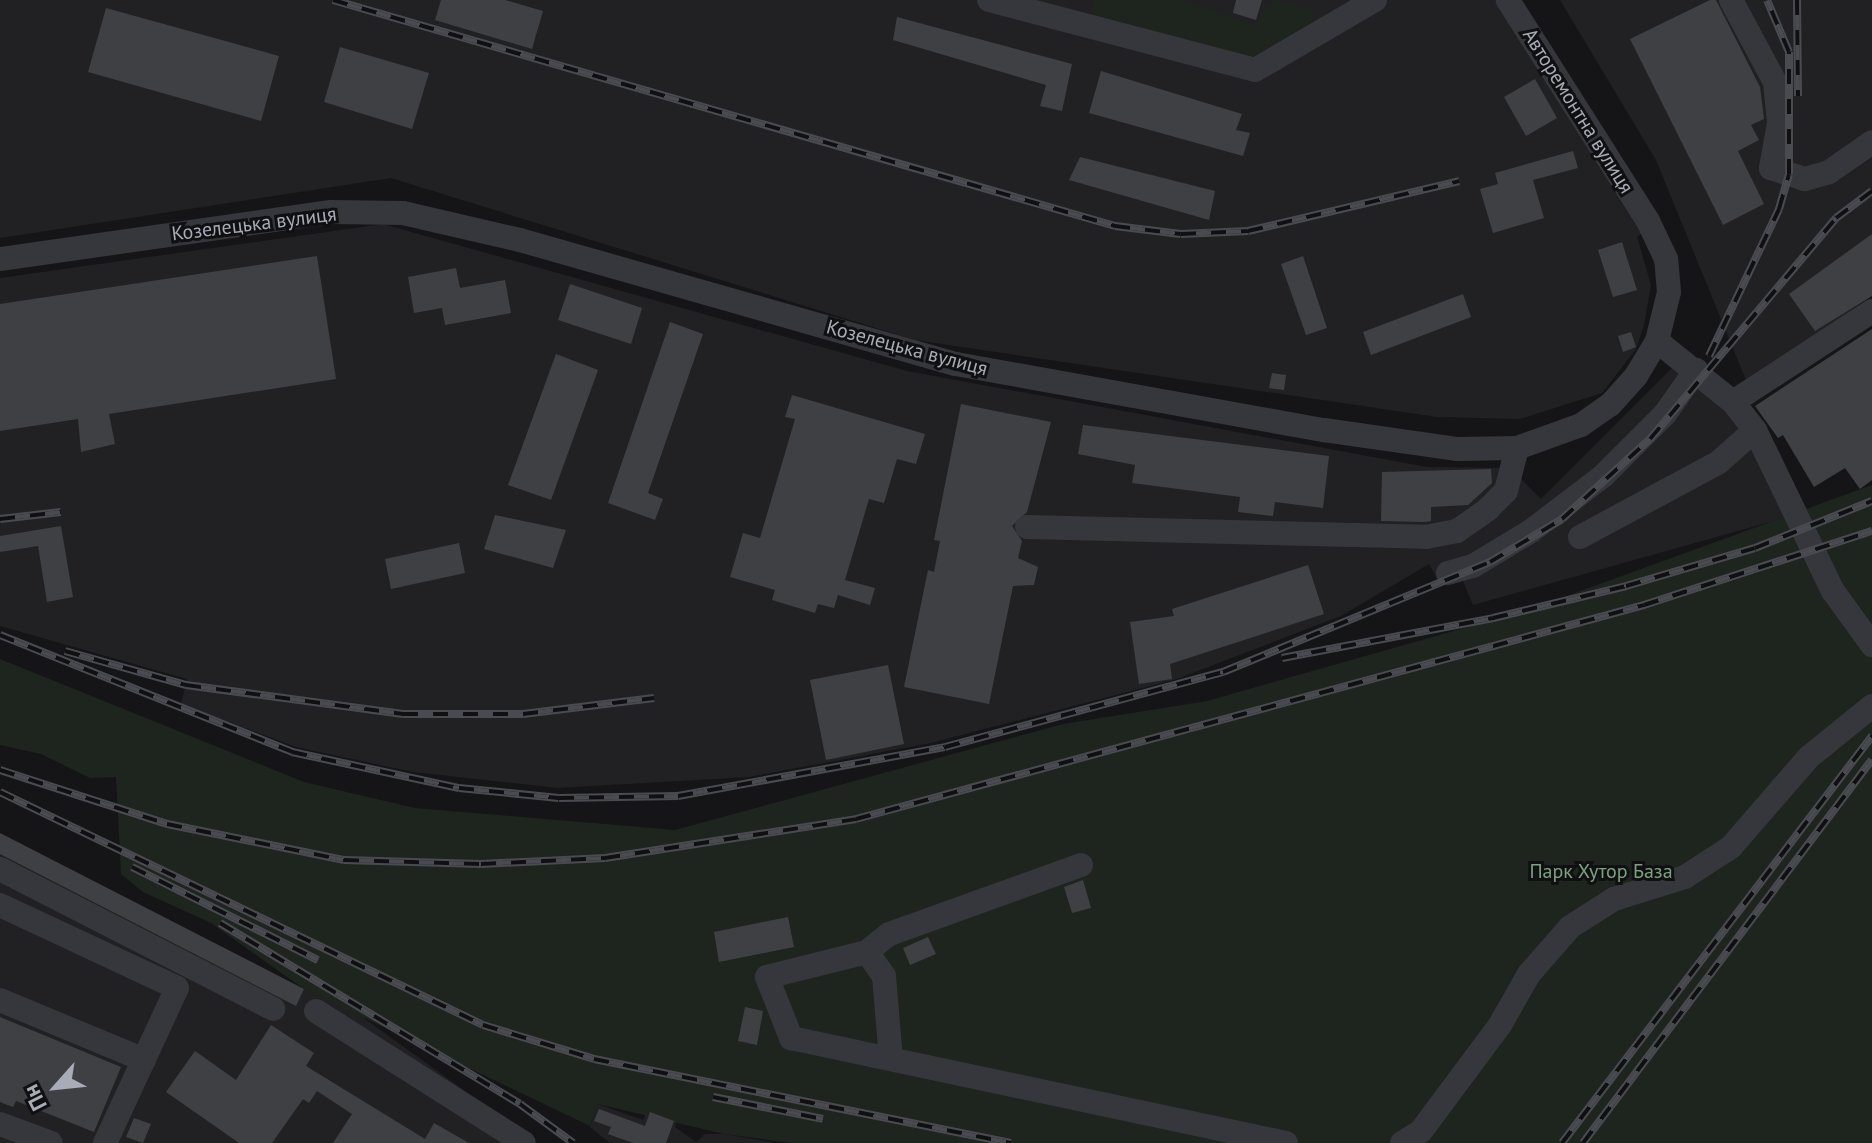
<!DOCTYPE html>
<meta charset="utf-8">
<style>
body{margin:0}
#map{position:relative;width:1872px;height:1143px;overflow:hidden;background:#151517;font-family:"PT Sans",sans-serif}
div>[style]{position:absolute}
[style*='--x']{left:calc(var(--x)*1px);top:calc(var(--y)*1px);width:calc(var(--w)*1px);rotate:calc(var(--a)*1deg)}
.built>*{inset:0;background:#212124}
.green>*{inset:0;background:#1d251e}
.building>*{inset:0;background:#3f4044}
.minor>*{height:24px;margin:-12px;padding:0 12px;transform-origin:12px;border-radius:12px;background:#36373c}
.rail>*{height:8px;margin-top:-4px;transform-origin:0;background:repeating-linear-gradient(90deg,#101012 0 15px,#494b51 0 30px);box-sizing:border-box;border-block:2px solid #494b51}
span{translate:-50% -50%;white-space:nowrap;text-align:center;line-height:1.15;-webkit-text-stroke:6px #101012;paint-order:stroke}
.street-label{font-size:20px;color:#a7acb7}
.park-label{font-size:20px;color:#7ea27f}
.north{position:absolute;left:16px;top:1047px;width:80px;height:80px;-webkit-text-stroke:6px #101012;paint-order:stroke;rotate:243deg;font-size:22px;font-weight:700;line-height:32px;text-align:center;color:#a7acb7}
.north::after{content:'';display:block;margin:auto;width:28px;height:36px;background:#a7acb7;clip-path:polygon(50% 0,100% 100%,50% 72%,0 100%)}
</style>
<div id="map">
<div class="built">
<div style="clip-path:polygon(0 0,1515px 0,1654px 224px,1637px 237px,1651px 285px,1644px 325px,1636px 349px,1602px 393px,1520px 419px,1437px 417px,915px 340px,391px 178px,0 238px)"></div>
<div style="clip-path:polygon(1560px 0,1872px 0,1872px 295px,1748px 385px,1656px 160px)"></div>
<div style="clip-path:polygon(383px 224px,907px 371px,1427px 467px,1510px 468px,1541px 499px,1677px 363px,1749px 433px,1792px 516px,1473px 605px,1460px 574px,1438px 581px,1429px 564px,1341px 616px,1177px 679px,931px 743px,749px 777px,558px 788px,413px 772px,296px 747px,181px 704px,187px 679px,0 626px,0 278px)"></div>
<div style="clip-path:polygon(0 833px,303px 989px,311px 980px,537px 1143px,0 1143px)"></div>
<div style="clip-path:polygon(597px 1104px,643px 1120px,648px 1108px,677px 1119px,675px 1127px,696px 1142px,705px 1134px,724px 1134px,775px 1143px,610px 1143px,590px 1127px)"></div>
</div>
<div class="green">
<div style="clip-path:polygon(1094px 0,1182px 0,1257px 26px,1264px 7px,1276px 0,1313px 10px,1312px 20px,1305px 32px,1254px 63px,1091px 23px)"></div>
<div style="clip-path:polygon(1872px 485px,1872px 1143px,791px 1143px,724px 1134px,598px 1104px,590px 1126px,304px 989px,211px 923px,143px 892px,121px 874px,116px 777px,90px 778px,41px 754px,0 745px,0 659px,304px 782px,415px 808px,675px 830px,1063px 724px,1207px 701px,1531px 609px)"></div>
</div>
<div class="building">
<div style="clip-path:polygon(441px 0,505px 0,543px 11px,532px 49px,435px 20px)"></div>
<div style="clip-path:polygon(1236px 0,1262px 0,1256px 20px,1233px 13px)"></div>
<div style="clip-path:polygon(1710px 0,1716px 0,1760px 87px,1764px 119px,1751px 125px,1759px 140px,1738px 151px,1764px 204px,1723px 225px,1630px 39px)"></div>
<div style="clip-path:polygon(106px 8px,279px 56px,261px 121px,88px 72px)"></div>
<div style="clip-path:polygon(897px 17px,1072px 64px,1062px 111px,1040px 106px,1046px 85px,893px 40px)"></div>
<div style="clip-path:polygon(340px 47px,429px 73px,412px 129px,324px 102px)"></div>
<div style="clip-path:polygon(1101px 71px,1242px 114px,1236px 130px,1250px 133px,1243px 156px,1089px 113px)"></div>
<div style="clip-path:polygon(1535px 79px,1557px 118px,1526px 136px,1504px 97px)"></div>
<div style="clip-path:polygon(1573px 151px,1578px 168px,1533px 180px,1544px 218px,1493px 233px,1480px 189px,1498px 184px,1495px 173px)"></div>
<div style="clip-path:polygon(1080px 157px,1215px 191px,1209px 220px,1069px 180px)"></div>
<div style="clip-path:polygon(1872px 234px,1872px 296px,1815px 331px,1789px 294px)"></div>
<div style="clip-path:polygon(1622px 242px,1637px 290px,1613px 297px,1598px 250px)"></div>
<div style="clip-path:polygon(317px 256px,336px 379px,109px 414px,115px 444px,81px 452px,78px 419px,0 431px,0 304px)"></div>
<div style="clip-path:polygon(1303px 256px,1327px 328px,1306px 335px,1281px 264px)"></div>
<div style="clip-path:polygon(456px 268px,460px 288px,505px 280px,511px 313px,445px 325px,442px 308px,414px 313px,408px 277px)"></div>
<div style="clip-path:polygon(570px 284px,642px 308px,631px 344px,558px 320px)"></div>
<div style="clip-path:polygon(1463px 294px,1471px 317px,1371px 355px,1363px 332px)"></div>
<div style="clip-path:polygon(670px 322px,703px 334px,648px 493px,663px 499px,655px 520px,608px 503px)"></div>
<div style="clip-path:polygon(1872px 329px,1872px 480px,1860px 489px,1845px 468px,1814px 487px,1783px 435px,1778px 438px,1755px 406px)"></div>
<div style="clip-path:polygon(1631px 332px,1636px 347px,1623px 352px,1618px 336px)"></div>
<div style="clip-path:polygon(556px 354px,598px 370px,551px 500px,508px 485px)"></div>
<div style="clip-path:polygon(1272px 373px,1286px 375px,1284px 390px,1269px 388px)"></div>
<div style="clip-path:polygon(792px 395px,925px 434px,916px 464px,897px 459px,884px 503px,869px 499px,845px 580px,875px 588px,870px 605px,838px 595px,834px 608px,818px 604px,815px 613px,772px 600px,775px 590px,730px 577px,743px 533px,760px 538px,795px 419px,785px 417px)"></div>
<div style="clip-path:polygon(961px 404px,1051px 422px,1027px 512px,1012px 526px,1022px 541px,1018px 558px,1038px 567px,1034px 585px,1013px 586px,989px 704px,904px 687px,928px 570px,934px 572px,940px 541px,934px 540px)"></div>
<div style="clip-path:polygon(1083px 425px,1329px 456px,1323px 508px,1275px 502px,1273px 516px,1238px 512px,1240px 497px,1132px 483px,1135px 465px,1078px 454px)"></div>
<div style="clip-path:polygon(1491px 469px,1492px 483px,1468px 505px,1431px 507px,1431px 521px,1425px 522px,1381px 521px,1382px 472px)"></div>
<div style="clip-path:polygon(495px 515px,566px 530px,553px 568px,484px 549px)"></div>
<div style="clip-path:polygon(61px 526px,73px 597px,47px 602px,38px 546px,0 552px,0 536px)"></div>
<div style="clip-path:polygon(459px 543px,465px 573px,391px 589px,385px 559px)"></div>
<div style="clip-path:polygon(1308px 565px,1324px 614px,1170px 664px,1172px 679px,1139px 684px,1130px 622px,1174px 616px,1172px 609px)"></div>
<div style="clip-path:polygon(888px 665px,904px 744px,826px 760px,810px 680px)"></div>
<div style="clip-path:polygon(0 833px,304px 989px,296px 1006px,0 854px)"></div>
<div style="clip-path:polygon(1083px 880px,1091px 908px,1072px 913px,1064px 887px)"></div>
<div style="clip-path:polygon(788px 917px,794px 947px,719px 962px,714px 932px)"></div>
<div style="clip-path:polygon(928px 937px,936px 954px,910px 965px,903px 948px)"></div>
<div style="clip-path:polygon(745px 1007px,763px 1011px,757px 1045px,738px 1041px)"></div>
<div style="clip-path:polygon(0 1017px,121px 1067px,94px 1132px,16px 1101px,13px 1107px,0 1102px)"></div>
<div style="clip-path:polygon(271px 1025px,314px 1053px,306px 1066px,425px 1139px,434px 1123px,469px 1143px,333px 1143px,352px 1114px,317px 1091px,309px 1103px,303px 1099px,272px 1143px,239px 1143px,166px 1092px,195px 1051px,236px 1080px)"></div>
<div style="clip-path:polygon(599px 1109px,645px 1126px,650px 1112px,674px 1121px,666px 1143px,633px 1143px,608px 1134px,611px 1127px,594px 1121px)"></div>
<div style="clip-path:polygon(134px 1118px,151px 1124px,143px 1143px,126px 1137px)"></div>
</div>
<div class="minor">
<div style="--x:989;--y:0;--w:275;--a:14.7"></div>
<div style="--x:1255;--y:70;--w:139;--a:-30.3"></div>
<div style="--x:1731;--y:0;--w:93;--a:61.8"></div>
<div style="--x:1775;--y:82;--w:41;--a:84.4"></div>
<div style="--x:1779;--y:123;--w:46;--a:100.1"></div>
<div style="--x:1771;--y:168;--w:36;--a:18"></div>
<div style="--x:1805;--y:179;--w:25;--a:-16"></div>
<div style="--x:1829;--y:172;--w:52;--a:-34.9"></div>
<div style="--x:0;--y:259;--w:334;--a:-8.1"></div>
<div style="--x:331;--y:212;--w:72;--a:0.8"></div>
<div style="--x:403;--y:213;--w:120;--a:13"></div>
<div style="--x:520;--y:240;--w:453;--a:15.9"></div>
<div style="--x:956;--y:364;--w:374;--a:10.2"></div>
<div style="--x:1324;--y:430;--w:135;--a:8.1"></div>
<div style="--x:1458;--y:449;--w:59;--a:-1"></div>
<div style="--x:1517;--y:448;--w:68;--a:-19.8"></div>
<div style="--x:1581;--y:425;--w:35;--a:-35"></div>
<div style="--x:1610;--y:405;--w:39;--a:-48"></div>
<div style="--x:1636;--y:376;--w:41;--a:-59"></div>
<div style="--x:1657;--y:341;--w:50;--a:-76.2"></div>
<div style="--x:1669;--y:292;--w:33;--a:-95"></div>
<div style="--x:1666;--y:259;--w:42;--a:-115.3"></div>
<div style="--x:1648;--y:221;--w:262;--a:-122.4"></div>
<div style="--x:1657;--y:341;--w:97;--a:38.8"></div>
<div style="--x:1733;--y:402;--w:36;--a:52"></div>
<div style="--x:1755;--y:430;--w:179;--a:64.2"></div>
<div style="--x:1833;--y:591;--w:67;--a:54.2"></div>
<div style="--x:1733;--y:402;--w:166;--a:-33.2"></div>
<div style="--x:1027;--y:527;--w:399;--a:1.4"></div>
<div style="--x:1426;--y:537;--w:32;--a:-11"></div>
<div style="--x:1457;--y:531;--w:38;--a:-35"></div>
<div style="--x:1488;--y:509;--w:25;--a:-45"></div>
<div style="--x:1506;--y:491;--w:44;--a:-75.7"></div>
<div style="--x:1580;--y:537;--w:158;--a:-28.3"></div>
<div style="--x:1719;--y:462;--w:48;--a:-41.6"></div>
<div style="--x:1448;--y:573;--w:26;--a:-16"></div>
<div style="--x:1473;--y:566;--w:68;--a:-31.1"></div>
<div style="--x:1531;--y:531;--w:91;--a:-37.4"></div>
<div style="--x:1603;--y:476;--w:88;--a:-45"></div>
<div style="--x:1665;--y:414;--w:54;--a:-54.8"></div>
<div style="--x:1081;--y:865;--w:204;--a:160.2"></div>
<div style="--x:889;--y:934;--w:28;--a:141"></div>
<div style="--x:867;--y:952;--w:103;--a:166"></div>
<div style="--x:767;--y:977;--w:66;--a:68.5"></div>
<div style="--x:791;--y:1038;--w:506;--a:11.98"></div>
<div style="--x:0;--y:869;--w:307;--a:27.1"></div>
<div style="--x:0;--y:905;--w:195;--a:25.1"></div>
<div style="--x:177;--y:988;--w:171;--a:114.9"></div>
<div style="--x:867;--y:952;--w:29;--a:55"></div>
<div style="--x:884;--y:976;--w:83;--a:85.2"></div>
<div style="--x:0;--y:1000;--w:156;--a:22.6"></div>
<div style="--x:316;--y:1011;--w:246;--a:32.4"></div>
<div style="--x:0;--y:1124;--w:54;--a:20.4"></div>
<div style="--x:1402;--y:1143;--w:22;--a:-32"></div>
<div style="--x:1421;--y:1131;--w:132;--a:-53.3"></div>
<div style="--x:1500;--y:1025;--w:59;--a:-60.4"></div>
<div style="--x:1529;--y:974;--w:62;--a:-48.9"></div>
<div style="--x:1570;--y:927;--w:52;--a:-32.5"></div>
<div style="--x:1614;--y:899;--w:74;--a:-17.2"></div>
<div style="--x:1685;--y:877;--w:55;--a:-33.1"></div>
<div style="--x:1731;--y:847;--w:119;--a:-49.1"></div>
<div style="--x:1809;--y:757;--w:81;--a:-39"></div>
</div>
<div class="rail">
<div style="--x:333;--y:0;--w:814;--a:16.12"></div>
<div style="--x:1115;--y:226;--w:66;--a:6.9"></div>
<div style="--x:1181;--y:234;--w:67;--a:-2.6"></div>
<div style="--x:1248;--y:231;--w:217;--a:-13.3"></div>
<div style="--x:1797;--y:0;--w:96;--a:89.4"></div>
<div style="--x:1709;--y:356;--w:163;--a:-64.5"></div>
<div style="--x:1779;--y:209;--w:36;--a:-74"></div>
<div style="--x:1789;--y:174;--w:122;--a:-90"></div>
<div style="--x:1789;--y:52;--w:56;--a:-112.9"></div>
<div style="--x:0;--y:519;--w:61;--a:-6.5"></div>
<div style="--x:0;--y:635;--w:315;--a:21.8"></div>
<div style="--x:292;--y:752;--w:171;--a:12.2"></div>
<div style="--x:459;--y:788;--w:100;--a:5.7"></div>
<div style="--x:559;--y:798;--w:119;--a:-1"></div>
<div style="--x:678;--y:796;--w:271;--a:-10.4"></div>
<div style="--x:945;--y:747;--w:288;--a:-15.1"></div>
<div style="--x:1223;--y:672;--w:289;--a:-22.4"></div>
<div style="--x:1490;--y:562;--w:84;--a:-30.8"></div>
<div style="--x:1562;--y:519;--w:119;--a:-42.3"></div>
<div style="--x:1650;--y:439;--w:289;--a:-49.9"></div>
<div style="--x:1836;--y:218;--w:45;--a:-36.9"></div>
<div style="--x:65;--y:651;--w:126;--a:15.7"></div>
<div style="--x:186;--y:685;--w:219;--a:7.6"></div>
<div style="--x:403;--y:714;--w:120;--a:0"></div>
<div style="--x:523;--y:714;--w:132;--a:-7"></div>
<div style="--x:1282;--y:658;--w:215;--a:-10.7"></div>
<div style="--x:1493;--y:618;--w:137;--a:-13.5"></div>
<div style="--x:1626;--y:586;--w:134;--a:-16.4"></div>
<div style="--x:1755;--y:548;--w:126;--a:-21.9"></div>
<div style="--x:0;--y:770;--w:176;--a:17.9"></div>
<div style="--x:167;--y:824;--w:181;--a:11.5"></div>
<div style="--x:344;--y:860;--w:137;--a:1.7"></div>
<div style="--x:481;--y:864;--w:124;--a:-2.8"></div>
<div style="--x:605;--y:858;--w:254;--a:-8.8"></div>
<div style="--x:856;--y:819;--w:817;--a:-15.19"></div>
<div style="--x:1644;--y:605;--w:240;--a:-18"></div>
<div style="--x:0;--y:792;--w:536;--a:25.75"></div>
<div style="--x:483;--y:1025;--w:116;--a:17"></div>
<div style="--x:594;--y:1059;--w:425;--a:11.4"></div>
<div style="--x:132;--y:867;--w:208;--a:26.6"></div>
<div style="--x:220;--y:923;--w:350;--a:31.1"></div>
<div style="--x:520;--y:1104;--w:66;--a:36.3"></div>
<div style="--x:713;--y:1097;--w:112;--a:11.3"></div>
<div style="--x:1562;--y:1143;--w:512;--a:-52.7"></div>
<div style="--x:1583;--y:1143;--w:480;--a:-53"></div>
</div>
<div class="street-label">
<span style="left:1578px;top:111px;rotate:58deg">Авторемонтна вулиця</span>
<span style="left:254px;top:224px;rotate:-7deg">Козелецька вулиця</span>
<span style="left:907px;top:348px;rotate:15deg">Козелецька вулиця</span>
</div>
<div class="park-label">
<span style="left:1601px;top:871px">Парк Хутор База</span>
</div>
<div class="north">Пн</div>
</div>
